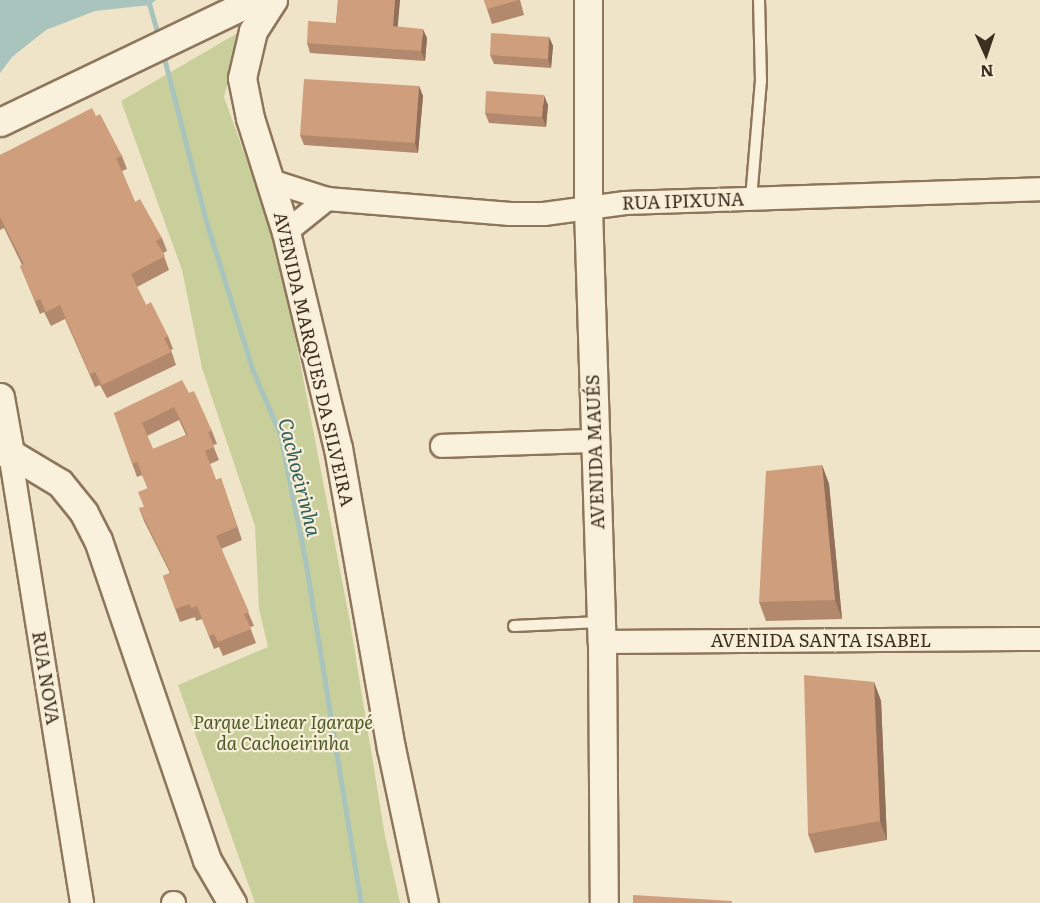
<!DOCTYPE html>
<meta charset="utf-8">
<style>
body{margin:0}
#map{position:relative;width:1040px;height:903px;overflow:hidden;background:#f0e4c8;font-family:Literata,serif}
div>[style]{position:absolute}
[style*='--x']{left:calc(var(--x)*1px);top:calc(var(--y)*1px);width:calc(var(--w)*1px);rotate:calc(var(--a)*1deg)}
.green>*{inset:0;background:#c9cf9b}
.water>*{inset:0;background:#a9c4bc}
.stream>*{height:5px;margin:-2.5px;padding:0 2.5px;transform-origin:2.5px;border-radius:2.5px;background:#a9c4bc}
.roads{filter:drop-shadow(2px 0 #8d765c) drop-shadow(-2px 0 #8d765c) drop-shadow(0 2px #8d765c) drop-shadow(0 -2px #8d765c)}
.service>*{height:10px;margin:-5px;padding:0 5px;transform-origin:5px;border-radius:5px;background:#faf1dc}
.minor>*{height:22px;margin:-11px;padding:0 11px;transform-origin:11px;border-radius:11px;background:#faf1dc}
.tertiary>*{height:27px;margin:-13.5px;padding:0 13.5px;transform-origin:13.5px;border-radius:13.5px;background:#faf1dc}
.wall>*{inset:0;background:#b2896c}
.shaded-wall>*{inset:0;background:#916f58}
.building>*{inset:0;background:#cf9f7d}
span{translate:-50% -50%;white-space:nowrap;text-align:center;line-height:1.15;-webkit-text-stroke:4.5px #f7eed8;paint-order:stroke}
.street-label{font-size:18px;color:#3d2e20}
.park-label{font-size:18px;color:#4d5a26;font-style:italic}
.water-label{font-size:20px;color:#2f5d5a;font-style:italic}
.north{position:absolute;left:956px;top:24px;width:60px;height:60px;-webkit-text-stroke:4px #f7eed8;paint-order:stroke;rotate:177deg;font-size:16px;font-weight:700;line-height:24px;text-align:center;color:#3d2e20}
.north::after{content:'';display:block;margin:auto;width:21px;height:27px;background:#3d2e20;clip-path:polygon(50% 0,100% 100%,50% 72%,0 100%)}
</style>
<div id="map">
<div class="green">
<div style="clip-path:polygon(241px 31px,224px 97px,278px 247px,350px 622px,385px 836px,400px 903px,255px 903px,178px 685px,268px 647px,259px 609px,255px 526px,202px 368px,182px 270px,121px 101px)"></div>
</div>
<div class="water">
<div style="clip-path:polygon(0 0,156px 0,150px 5px,95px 11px,46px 30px,12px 57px,0 73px)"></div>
</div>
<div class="stream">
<div style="--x:148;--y:0;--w:37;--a:74"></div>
<div style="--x:163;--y:54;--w:169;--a:75.6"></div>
<div style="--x:205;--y:218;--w:160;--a:72.6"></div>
<div style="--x:253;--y:371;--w:69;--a:66.8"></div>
<div style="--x:280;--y:434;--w:127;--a:78.7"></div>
<div style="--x:305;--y:559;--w:349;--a:80.8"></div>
</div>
<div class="roads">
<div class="service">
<div style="--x:751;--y:199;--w:118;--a:-85.2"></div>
<div style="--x:761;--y:81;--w:81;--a:-91.4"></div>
<div style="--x:514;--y:626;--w:86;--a:-2.7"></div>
</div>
<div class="minor">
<div style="--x:271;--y:181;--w:59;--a:17.8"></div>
<div style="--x:327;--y:199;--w:184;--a:4.7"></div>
<div style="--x:510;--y:214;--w:34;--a:0"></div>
<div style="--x:544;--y:214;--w:82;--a:-7.7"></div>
<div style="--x:625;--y:203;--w:415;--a:-1.9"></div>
<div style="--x:286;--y:232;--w:53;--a:-38.8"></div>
<div style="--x:442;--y:446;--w:153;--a:-1.9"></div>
<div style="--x:0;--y:455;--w:10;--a:-11"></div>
<div style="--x:10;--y:453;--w:456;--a:80.9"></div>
<div style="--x:602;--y:642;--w:438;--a:-0.4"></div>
<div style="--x:173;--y:903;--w:1;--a:0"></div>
</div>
<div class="tertiary">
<div style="--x:273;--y:0;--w:37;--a:123"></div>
<div style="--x:253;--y:31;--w:48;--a:103.2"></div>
<div style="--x:242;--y:78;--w:41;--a:78.7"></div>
<div style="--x:250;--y:118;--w:120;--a:72.5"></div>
<div style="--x:286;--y:232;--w:222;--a:76.5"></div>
<div style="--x:338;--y:448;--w:305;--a:80"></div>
<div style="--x:391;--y:748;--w:158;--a:78"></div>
<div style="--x:588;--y:0;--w:208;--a:90"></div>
<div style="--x:588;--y:208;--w:434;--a:88.2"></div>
<div style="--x:602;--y:642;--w:261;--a:89.6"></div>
<div style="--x:0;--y:122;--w:283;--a:-25.6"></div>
<div style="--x:0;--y:397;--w:57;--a:79.9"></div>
<div style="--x:10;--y:453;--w:58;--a:31"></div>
<div style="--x:60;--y:483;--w:38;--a:51"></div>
<div style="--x:84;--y:513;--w:30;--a:63"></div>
<div style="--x:98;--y:540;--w:338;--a:71.2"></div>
<div style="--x:207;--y:860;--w:50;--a:59.8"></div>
</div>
</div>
<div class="wall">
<div style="clip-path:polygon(338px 0,400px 0,397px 27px,427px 38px,425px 61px,310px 53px,307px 43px,336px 23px)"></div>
<div style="clip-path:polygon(484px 0,520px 0,524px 15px,492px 24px)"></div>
<div style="clip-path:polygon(549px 37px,553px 46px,551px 68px,494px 64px,490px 55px)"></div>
<div style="clip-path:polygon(419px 86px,423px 96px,418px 153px,304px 145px,300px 135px)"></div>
<div style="clip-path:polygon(548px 105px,546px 127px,489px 123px,485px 113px)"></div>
<div style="clip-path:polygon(96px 116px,122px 156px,127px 169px,122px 171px,135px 202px,162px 238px,167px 251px,163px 253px,169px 270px,137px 287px,146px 305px,168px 336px,173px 349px,171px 350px,176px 365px,107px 398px,100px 385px,95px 387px,65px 319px,51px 326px,44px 312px,40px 314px,20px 266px,22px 265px,4px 228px,0 230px,0 155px)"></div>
<div style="clip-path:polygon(evenodd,189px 393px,212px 431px,217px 444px,213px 445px,219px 460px,210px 464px,216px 480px,221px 478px,242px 540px,221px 549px,254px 626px,250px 627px,256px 643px,223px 656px,219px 647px,214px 649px,202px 619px,196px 621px,195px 617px,180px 622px,163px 576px,170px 573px,144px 521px,139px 508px,144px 507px,148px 489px,142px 475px,137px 477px,114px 413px,189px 393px,179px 420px,186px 435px,153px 449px,147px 436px,179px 420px)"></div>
<div style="clip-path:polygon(822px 465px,829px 484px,842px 619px,766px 621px,759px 602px)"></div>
<div style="clip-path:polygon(874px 682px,881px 701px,887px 840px,815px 853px,808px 834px)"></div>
</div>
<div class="shaded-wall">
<div style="clip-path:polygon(395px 0,400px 0,397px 36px,393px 26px)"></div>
<div style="clip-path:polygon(423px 29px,427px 38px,425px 61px,421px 51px)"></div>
<div style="clip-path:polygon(549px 37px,553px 46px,551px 68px,548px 59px)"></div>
<div style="clip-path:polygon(419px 86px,423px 96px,418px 153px,415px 143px)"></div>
<div style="clip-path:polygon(544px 95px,548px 105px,546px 127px,542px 117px)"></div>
<div style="clip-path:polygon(822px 465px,829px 484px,842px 619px,835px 600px)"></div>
<div style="clip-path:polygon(874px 682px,881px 701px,887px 840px,880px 821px)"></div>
</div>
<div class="building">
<div style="clip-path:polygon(338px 0,395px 0,393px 26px,423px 29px,421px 51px,307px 43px,308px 21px,336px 23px)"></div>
<div style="clip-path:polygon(484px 0,519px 0,487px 9px)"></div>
<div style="clip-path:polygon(491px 33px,549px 37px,548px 59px,490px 55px)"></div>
<div style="clip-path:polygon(304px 79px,419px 86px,415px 143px,300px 135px)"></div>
<div style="clip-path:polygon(486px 91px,544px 95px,542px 117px,485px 113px)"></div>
<div style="clip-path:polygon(92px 108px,96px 116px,100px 114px,122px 156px,116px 158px,135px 202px,140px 199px,162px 238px,156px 241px,165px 256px,131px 274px,146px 305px,151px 302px,168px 336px,164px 338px,171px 352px,102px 385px,95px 372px,90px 374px,60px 305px,46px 312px,40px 299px,35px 301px,20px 266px,24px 264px,0 217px,0 155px)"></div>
<div style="clip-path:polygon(evenodd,182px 380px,189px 393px,194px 391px,212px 431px,208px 432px,214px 447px,205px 451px,216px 480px,221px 478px,237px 527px,216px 536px,249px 612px,244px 614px,251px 629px,218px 642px,214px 634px,209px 636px,197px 606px,191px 608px,190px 604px,175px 609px,163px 576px,171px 573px,139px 508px,144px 507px,138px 492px,148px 488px,137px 462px,132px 464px,114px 413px,182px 380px,174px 407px,188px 435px,153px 449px,142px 423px,174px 407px)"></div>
<div style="clip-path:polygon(822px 465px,835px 600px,759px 602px,766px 471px)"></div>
<div style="clip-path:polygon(804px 675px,874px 682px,880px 821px,808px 834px)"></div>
<div style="clip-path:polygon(633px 895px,732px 901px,732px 903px,633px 903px)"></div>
</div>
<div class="street-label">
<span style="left:683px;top:201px;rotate:-2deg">RUA IPIXUNA</span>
<span style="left:314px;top:359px;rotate:77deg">AVENIDA MARQUES DA SILVEIRA</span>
<span style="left:595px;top:452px;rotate:-92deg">AVENIDA MAUÉS</span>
<span style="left:821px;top:640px">AVENIDA SANTA ISABEL</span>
<span style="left:46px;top:678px;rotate:81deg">RUA NOVA</span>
</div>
<div class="park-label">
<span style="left:283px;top:733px">Parque Linear Igarapé<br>da Cachoeirinha</span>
</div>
<div class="water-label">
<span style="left:301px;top:477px;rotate:76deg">Cachoeirinha</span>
</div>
<div class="north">N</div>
</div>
